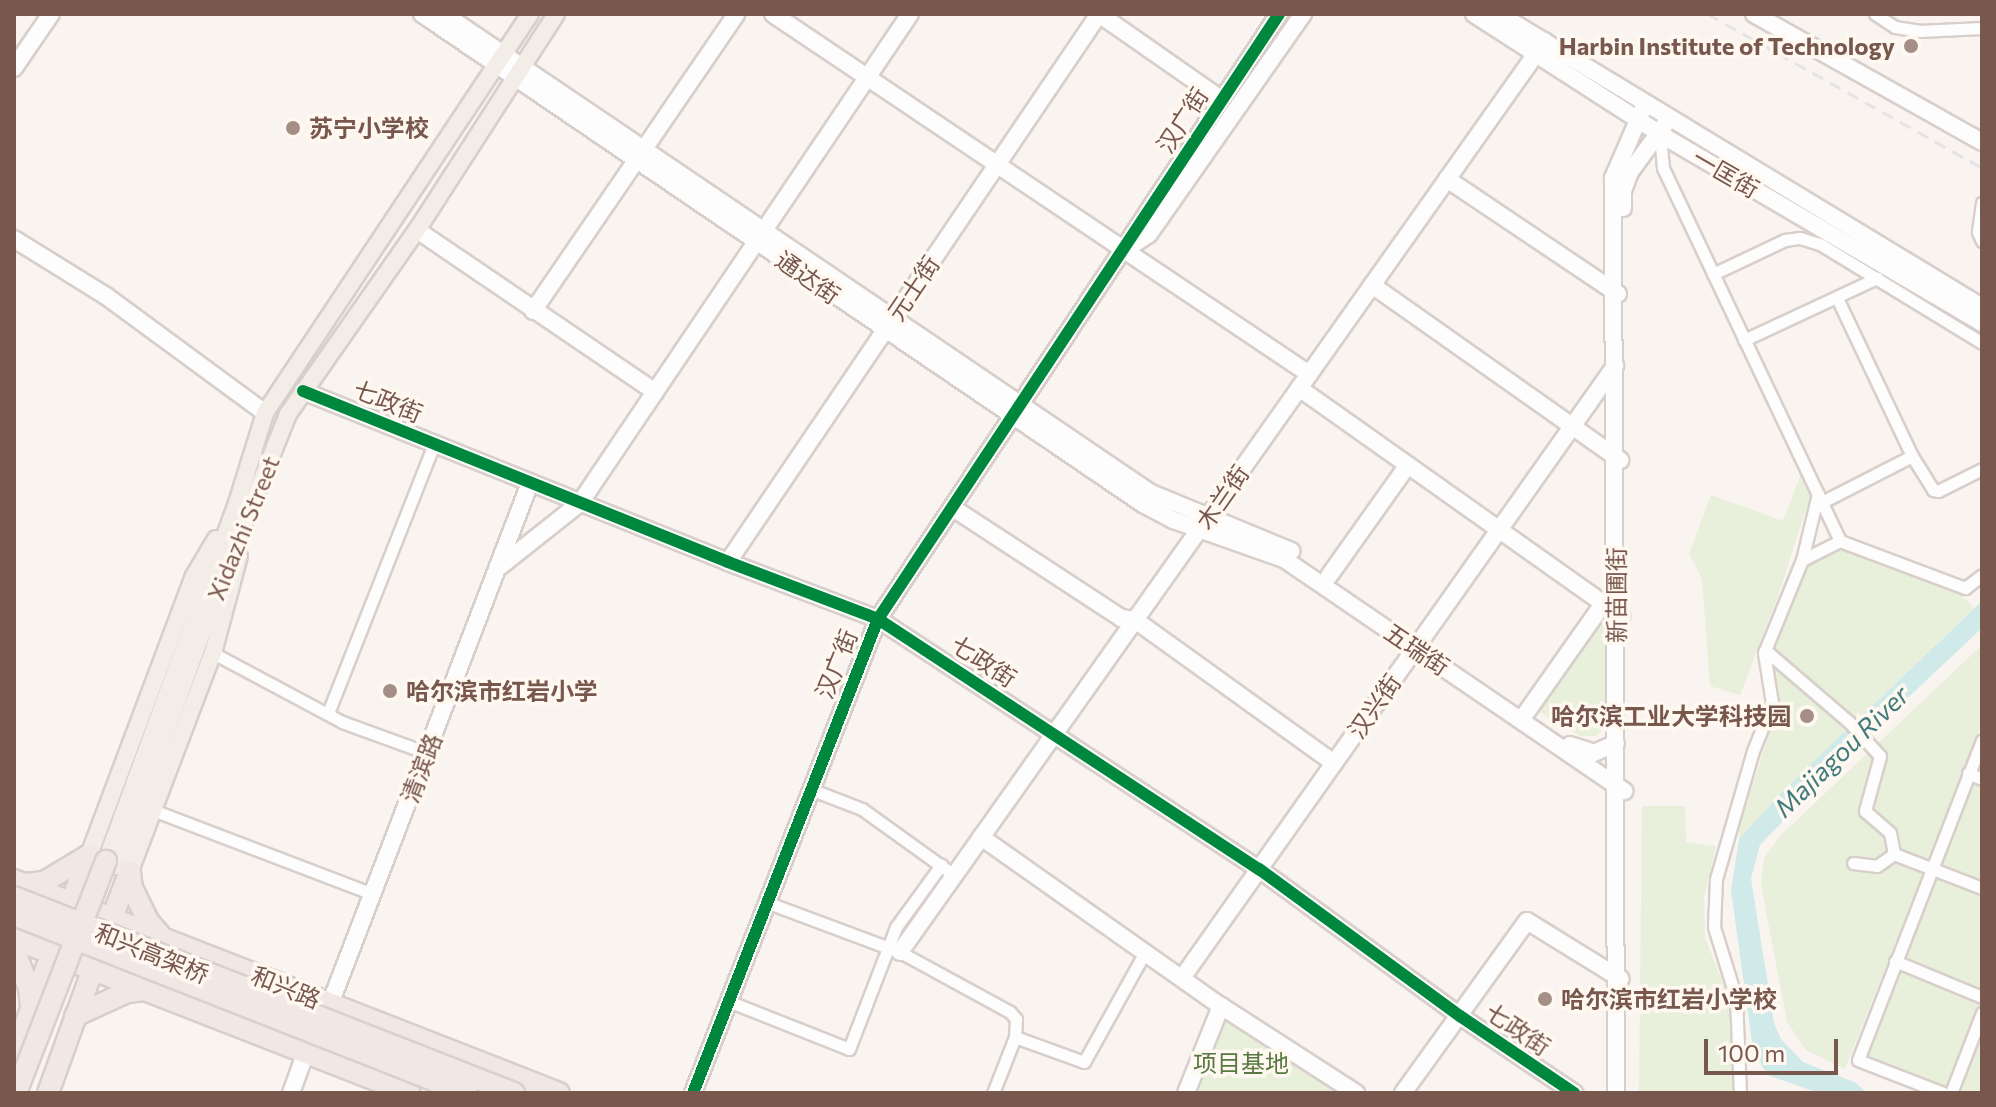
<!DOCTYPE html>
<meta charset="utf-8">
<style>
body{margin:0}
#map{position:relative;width:1996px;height:1107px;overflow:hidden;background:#f9f4ef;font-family:Commissioner,"Noto Sans SC",sans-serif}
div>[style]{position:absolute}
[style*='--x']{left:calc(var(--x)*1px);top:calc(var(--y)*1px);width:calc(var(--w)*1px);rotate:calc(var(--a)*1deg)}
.green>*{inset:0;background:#e8efda}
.water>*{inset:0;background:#d0eae9}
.roads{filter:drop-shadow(2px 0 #d8cfcb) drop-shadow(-2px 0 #d8cfcb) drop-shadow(0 2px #d8cfcb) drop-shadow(0 -2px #d8cfcb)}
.street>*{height:11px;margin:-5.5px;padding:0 5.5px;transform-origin:5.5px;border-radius:5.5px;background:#fefdfd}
.secondary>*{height:16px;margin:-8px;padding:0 8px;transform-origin:8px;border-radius:8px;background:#fefdfd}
.primary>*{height:16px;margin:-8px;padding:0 8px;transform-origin:8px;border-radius:8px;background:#f3ede7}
.highway>*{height:20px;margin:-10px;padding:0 10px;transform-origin:10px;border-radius:10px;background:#f1e8e6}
.rail>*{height:3px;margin-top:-1.5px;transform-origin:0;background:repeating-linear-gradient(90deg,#e5e3e6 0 12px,transparent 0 20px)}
.bridges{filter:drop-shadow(2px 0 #dad0cc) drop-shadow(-2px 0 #dad0cc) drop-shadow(0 2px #dad0cc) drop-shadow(0 -2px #dad0cc)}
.highway-bridge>*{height:20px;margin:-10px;padding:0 10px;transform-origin:10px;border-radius:10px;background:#f1e8e6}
.cycleway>*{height:12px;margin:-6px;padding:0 6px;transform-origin:6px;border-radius:6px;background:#00873e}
.dots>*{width:22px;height:22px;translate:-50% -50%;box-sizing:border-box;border:4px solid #fff8f1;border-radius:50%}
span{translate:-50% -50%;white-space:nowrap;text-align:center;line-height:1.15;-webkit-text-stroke:7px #fff8f1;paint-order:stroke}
.poi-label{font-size:24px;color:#78574d;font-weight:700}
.right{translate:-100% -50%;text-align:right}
.left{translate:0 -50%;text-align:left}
.street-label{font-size:24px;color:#78574d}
.park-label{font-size:24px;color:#587841}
.water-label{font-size:26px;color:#407b7d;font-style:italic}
.frame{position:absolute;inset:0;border:16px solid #78574d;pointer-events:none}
.scale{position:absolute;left:1704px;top:1039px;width:134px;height:36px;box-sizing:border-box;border:4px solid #78574d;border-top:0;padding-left:10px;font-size:24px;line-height:28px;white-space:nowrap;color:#78574d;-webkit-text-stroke:6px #fff8f1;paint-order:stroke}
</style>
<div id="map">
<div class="green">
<div style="clip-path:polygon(1801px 474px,1811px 494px,1778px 596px,1740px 695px,1710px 686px,1702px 579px,1689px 554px,1711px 495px,1783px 521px)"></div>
<div style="clip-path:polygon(1837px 550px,1849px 551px,1959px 593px,1974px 608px,1858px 719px,1773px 648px,1809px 563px)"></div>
<div style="clip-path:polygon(1603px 611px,1610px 617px,1606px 727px,1596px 736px,1580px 736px,1534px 709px)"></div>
<div style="clip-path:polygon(1982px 645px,1982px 724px,1845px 1069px,1806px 1050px,1787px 1022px,1761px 885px,1764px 858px,1780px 836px)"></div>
<div style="clip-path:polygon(1774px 666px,1846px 731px,1739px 839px,1739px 829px,1779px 702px)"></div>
<div style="clip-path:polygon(1972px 783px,1982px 787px,1982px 880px,1939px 863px)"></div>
<div style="clip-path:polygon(1642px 806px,1685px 806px,1686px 842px,1716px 846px,1704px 898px,1705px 938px,1730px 1001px,1734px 1093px,1639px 1093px)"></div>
<div style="clip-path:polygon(1933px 876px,1982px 895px,1982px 993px,1903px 960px)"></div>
<div style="clip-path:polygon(1897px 966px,1982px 1000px,1948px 1090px,1864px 1058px)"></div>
<div style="clip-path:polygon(1227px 1017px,1335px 1093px,1198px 1093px)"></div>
<div style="clip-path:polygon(1982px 1022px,1982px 1093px,1957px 1093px)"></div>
</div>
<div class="water">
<div style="clip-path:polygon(1982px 601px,1982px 628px,1847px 755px,1760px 845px,1751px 878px,1774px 1023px,1781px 1039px,1803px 1062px,1856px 1083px,1867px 1093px,1819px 1093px,1770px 1076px,1763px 1068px,1752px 1042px,1731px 890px,1739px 839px,1788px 786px)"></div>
</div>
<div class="roads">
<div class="street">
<div style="--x:1875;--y:14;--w:24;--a:33"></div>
<div style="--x:1895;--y:27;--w:24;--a:9"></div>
<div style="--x:1919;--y:31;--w:63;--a:-2.7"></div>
<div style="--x:1660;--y:134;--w:34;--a:85"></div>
<div style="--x:1663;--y:168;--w:413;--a:64.6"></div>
<div style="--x:1840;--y:541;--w:134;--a:20.6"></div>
<div style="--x:1965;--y:588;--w:21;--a:-37"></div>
<div style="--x:1982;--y:203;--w:29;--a:98"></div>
<div style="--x:1978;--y:232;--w:10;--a:66"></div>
<div style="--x:1713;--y:274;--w:80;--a:-25.3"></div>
<div style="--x:1785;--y:240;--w:15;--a:-8"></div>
<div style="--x:1800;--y:238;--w:21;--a:17"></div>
<div style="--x:1820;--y:244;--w:190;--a:31.4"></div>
<div style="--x:1837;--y:298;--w:175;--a:64.6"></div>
<div style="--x:1744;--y:340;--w:147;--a:-25"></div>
<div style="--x:1822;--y:502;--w:101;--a:-27.1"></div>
<div style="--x:1912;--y:456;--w:40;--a:58"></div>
<div style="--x:1933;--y:490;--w:5;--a:11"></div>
<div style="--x:1938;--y:491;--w:49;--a:-26.6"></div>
<div style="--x:1802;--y:560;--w:42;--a:-26.6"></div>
<div style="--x:1765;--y:650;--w:111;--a:40.6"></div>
<div style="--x:1849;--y:722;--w:46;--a:47.6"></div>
<div style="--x:1880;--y:756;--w:57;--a:105.3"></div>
<div style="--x:1865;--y:811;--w:33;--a:41"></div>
<div style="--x:1890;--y:833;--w:21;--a:79"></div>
<div style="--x:1894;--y:854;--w:21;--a:145"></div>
<div style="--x:1877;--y:866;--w:24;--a:-173"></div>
<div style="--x:213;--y:653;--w:146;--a:28.1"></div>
<div style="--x:342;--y:722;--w:90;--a:20"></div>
<div style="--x:328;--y:713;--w:289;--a:-68.5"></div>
<div style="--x:1968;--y:773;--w:15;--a:23"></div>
<div style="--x:810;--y:789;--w:56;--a:21"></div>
<div style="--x:862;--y:809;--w:113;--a:35.7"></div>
<div style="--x:153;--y:810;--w:235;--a:20.9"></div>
<div style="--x:1894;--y:854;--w:94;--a:21.1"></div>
<div style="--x:766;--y:902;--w:143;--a:20.5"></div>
<div style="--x:900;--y:952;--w:125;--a:28.6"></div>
<div style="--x:1010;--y:1012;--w:9;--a:49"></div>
<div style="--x:1016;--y:1019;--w:18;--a:93"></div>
<div style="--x:1015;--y:1037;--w:73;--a:19.9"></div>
<div style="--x:1084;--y:1062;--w:126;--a:-61"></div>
<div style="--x:1895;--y:961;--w:94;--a:22.5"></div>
<div style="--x:728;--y:1001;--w:130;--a:21.6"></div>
<div style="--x:849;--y:1049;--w:131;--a:-68.9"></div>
<div style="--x:896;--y:927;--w:77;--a:-54"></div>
<div style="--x:993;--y:1093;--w:60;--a:-68.6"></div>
<div style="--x:1740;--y:1093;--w:95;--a:-92.4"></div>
<div style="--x:1736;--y:998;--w:74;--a:-107.2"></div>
<div style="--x:1714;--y:927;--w:48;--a:-87.6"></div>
<div style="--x:1716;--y:879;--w:133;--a:-73.9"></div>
<div style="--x:1753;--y:751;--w:52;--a:-68.4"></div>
<div style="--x:1772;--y:703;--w:51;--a:-99.1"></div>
<div style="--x:1764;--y:653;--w:100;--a:-67.8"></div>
<div style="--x:1802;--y:560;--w:68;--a:-76.4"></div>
<div style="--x:1943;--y:1093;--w:91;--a:-158.8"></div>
<div style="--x:1858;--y:1060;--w:343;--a:-68.8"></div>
<div style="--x:1951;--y:1093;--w:86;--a:-68.8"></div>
</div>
<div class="secondary">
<div style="--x:422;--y:14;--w:872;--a:34.2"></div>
<div style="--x:1143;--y:504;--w:34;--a:28"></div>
<div style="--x:1173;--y:520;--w:118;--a:19.4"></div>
<div style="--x:1284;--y:559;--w:412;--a:34.3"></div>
<div style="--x:444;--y:14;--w:854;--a:34.12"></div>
<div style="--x:1151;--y:493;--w:152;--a:22.5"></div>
<div style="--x:773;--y:14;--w:646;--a:33.89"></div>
<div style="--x:1474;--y:14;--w:221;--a:32.8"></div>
<div style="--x:1660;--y:134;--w:373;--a:30.4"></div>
<div style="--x:1499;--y:14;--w:565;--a:31.24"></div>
<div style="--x:1754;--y:14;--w:261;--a:29.3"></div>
<div style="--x:14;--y:68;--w:65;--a:-55.6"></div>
<div style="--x:1447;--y:179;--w:206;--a:33.9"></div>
<div style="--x:1623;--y:208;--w:17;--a:-90"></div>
<div style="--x:1623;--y:191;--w:20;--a:-70"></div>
<div style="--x:1630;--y:172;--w:66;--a:-53.7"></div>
<div style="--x:417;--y:230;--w:288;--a:34.2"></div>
<div style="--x:14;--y:239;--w:108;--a:31.8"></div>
<div style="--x:106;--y:296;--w:197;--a:36.3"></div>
<div style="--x:1129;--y:247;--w:24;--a:-33"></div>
<div style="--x:1149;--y:234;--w:269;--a:-55"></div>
<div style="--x:1372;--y:285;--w:304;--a:35.2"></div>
<div style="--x:533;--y:311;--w:360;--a:-55.6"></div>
<div style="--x:1299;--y:388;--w:395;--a:35.3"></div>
<div style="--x:303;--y:391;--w:458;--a:21.9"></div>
<div style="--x:728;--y:562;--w:160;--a:20.8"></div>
<div style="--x:878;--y:619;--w:456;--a:33.3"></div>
<div style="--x:1259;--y:869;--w:249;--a:36.2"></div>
<div style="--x:1460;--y:1016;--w:138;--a:34"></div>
<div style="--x:953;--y:508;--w:201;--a:33.2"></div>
<div style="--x:1121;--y:618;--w:14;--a:8"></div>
<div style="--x:1135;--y:620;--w:245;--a:35.7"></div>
<div style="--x:728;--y:562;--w:662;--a:-55.9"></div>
<div style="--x:1099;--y:14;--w:141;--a:34.9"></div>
<div style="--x:498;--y:568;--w:105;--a:-38.4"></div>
<div style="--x:580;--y:503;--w:590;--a:-55.99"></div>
<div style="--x:1329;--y:576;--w:136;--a:-54.6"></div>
<div style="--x:1526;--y:713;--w:133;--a:-54.8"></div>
<div style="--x:1570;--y:745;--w:25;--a:18"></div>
<div style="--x:1594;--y:753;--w:24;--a:-24"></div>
<div style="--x:981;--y:837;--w:294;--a:35.2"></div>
<div style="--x:1221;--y:1006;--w:161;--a:32.8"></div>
<div style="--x:900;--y:952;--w:1116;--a:-54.7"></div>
<div style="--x:1182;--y:978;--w:750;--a:-54.72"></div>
<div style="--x:327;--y:1012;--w:567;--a:-69.01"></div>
<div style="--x:291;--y:1093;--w:33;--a:-70"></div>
<div style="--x:302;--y:1062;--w:21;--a:-53"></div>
<div style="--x:693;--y:1093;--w:509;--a:-68.68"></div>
<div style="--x:878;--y:619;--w:726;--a:-56.46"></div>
<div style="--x:1186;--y:1093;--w:94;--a:-68.1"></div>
<div style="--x:1403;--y:1093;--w:212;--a:-54.2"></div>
<div style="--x:1527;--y:921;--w:110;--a:31.7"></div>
<div style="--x:1616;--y:1093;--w:915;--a:-90.19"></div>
<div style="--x:1613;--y:178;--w:81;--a:-66.6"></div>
</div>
<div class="primary">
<div style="--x:89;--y:855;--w:298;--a:-69.4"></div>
<div style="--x:194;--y:576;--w:43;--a:-59.3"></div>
<div style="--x:106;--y:861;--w:381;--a:-69.9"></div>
<div style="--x:237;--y:503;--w:94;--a:-72.7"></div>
<div style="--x:265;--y:413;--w:479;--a:-56.4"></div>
<div style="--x:117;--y:866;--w:298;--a:-70"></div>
<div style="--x:219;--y:586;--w:185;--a:-68.1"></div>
<div style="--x:288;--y:414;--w:225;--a:-55"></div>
<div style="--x:417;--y:230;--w:257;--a:-57.2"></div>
<div style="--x:130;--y:871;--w:233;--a:-69.2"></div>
<div style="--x:213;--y:653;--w:100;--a:-75"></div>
</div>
<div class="highway">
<div style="--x:130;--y:872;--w:16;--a:83"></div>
<div style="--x:132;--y:888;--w:37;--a:64"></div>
<div style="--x:148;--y:921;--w:18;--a:49"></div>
<div style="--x:14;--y:880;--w:585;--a:21.35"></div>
<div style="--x:25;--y:884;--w:19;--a:-6"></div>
<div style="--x:44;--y:882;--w:52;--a:-31"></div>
<div style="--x:67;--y:913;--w:62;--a:-69.2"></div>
<div style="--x:108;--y:928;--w:61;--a:-68.9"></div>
<div style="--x:14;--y:939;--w:425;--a:21.3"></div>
<div style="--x:14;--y:949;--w:42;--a:69"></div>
<div style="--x:29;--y:988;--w:18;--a:84"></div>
<div style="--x:75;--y:1016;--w:57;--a:-24.8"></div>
<div style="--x:127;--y:992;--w:19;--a:-6"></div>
<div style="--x:14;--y:1055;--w:121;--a:-69.6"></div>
<div style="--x:48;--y:1093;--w:144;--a:-70.1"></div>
</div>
</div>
<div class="rail">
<div style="--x:1708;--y:14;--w:314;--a:29.3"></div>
</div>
<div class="bridges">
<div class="highway-bridge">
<div style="--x:14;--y:897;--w:537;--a:21.41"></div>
<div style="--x:14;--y:915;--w:487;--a:21.5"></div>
<div style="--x:16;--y:1093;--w:249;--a:-68.8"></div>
</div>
</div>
<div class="cycleway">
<div style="--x:303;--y:391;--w:458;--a:21.9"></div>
<div style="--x:728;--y:562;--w:160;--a:20.8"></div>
<div style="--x:878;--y:619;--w:456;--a:33.3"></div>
<div style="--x:1259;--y:869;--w:249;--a:36.2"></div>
<div style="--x:1460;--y:1016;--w:138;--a:34"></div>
<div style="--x:693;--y:1093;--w:509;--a:-68.68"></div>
<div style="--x:878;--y:619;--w:726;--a:-56.46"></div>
</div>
<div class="dots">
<div style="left:1911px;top:46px;background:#a58e86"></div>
<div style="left:293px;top:128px;background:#a58e86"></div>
<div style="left:390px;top:691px;background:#a58e86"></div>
<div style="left:1807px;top:716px;background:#a58e86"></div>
<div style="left:1545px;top:999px;background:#a58e86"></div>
</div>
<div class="poi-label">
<span class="right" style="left:1895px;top:46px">Harbin Institute of Technology</span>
<span class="left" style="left:309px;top:128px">苏宁小学校</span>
<span class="left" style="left:406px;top:691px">哈尔滨市红岩小学</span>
<span class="right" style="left:1791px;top:716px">哈尔滨工业大学科技园</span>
<span class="left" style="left:1561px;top:999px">哈尔滨市红岩小学校</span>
</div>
<div class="street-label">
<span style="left:1182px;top:120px;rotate:-57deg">汉广街</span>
<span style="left:1726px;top:173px;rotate:30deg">一匡街</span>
<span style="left:808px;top:277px;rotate:35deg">通达街</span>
<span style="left:913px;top:288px;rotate:-56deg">元士街</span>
<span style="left:388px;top:401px;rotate:22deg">七政街</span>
<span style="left:1222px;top:497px;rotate:-55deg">木兰街</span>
<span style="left:243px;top:528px;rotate:-68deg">Xidazhi Street</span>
<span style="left:1616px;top:595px;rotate:-90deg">新苗圃街</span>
<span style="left:1417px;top:649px;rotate:34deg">五瑞街</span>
<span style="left:984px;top:661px;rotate:33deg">七政街</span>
<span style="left:836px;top:664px;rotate:-68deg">汉广街</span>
<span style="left:1374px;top:706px;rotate:-55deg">汉兴街</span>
<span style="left:421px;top:768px;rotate:-69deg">清滨路</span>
<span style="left:152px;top:953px;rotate:22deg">和兴高架桥</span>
<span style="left:286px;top:987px;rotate:22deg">和兴路</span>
<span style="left:1518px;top:1029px;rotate:34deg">七政街</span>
</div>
<div class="park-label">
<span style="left:1241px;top:1063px">项目基地</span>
</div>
<div class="water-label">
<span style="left:1841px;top:751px;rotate:-44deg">Majiagou River</span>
</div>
<div class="frame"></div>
<div class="scale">100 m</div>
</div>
